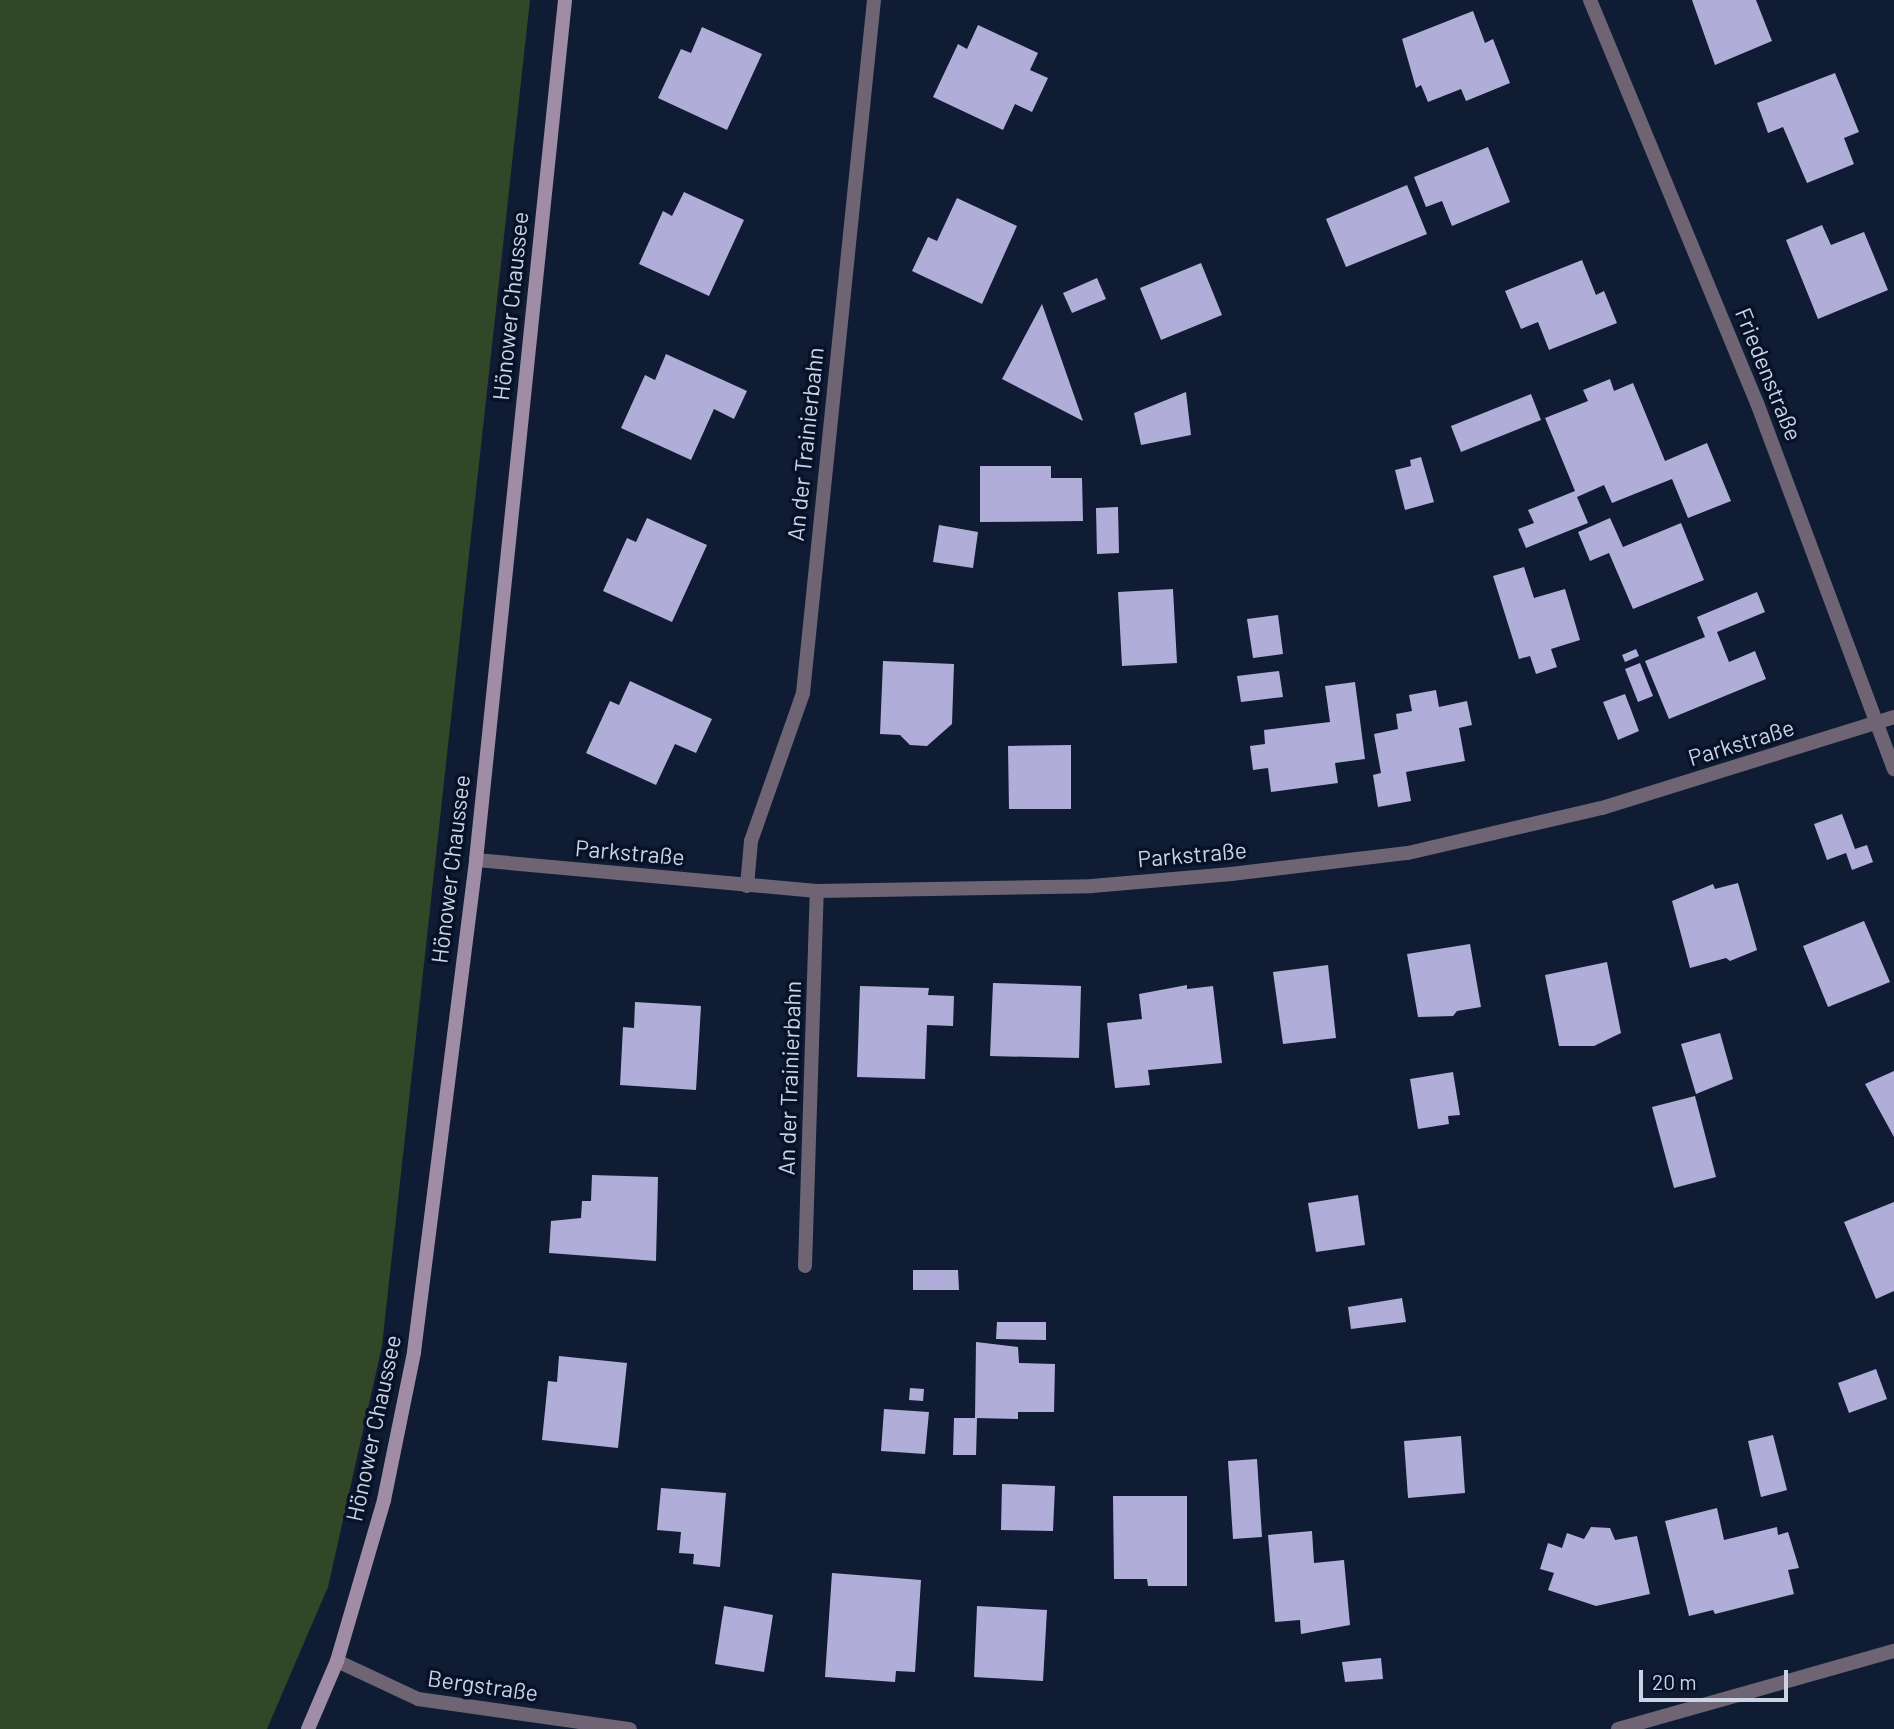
<!DOCTYPE html>
<meta charset="utf-8">
<style>
body{margin:0}
#map{position:relative;width:1894px;height:1729px;overflow:hidden;background:#101c33;font-family:Barlow,sans-serif}
div>[style]{position:absolute}
[style*='--x']{left:calc(var(--x)*1px);top:calc(var(--y)*1px);width:calc(var(--w)*1px);rotate:calc(var(--a)*1deg)}
.green>*{inset:0;background:#324727}
.building>*{inset:0;background:#b0aed9}
.street>*{height:14px;margin:-7px;padding:0 7px;transform-origin:7px;border-radius:7px;background:#6f6473}
.secondary>*{height:14px;margin:-7px;padding:0 7px;transform-origin:7px;border-radius:7px;background:#a08da5}
span{translate:-50% -50%;white-space:nowrap;text-align:center;line-height:1.15;-webkit-text-stroke:7px #071229;paint-order:stroke}
.street-label{font-size:23px;color:#ccd4e4}
.scale{position:absolute;left:1639px;top:1670px;width:149px;height:32px;box-sizing:border-box;border:4px solid #ccd4e4;border-top:0;padding-left:9px;font-size:21px;line-height:24px;white-space:nowrap;color:#ccd4e4;-webkit-text-stroke:5px #071229;paint-order:stroke}
</style>
<div id="map">
<div class="green">
<div style="clip-path:polygon(0 0,530px 0,382px 1346px,328px 1587px,267px 1729px,0 1729px)"></div>
</div>
<div class="building">
<div style="clip-path:polygon(1692px 0,1756px 0,1772px 41px,1715px 65px)"></div>
<div style="clip-path:polygon(1473px 11px,1485px 43px,1493px 39px,1510px 83px,1466px 101px,1461px 89px,1428px 102px,1421px 85px,1416px 88px,1402px 39px)"></div>
<div style="clip-path:polygon(978px 25px,1038px 53px,1030px 70px,1048px 78px,1032px 112px,1015px 104px,1003px 130px,933px 97px,958px 44px,967px 49px)"></div>
<div style="clip-path:polygon(702px 27px,762px 54px,727px 130px,658px 98px,681px 49px,691px 53px)"></div>
<div style="clip-path:polygon(1835px 73px,1859px 132px,1844px 138px,1854px 164px,1807px 183px,1783px 127px,1768px 133px,1757px 103px)"></div>
<div style="clip-path:polygon(1488px 147px,1510px 202px,1452px 226px,1442px 201px,1426px 207px,1414px 177px)"></div>
<div style="clip-path:polygon(1407px 185px,1427px 234px,1346px 267px,1326px 219px)"></div>
<div style="clip-path:polygon(684px 192px,744px 220px,709px 296px,639px 264px,663px 211px,672px 216px)"></div>
<div style="clip-path:polygon(957px 198px,1017px 226px,982px 304px,912px 271px,928px 237px,937px 241px)"></div>
<div style="clip-path:polygon(1822px 225px,1831px 245px,1864px 232px,1888px 290px,1818px 319px,1786px 240px)"></div>
<div style="clip-path:polygon(1582px 260px,1596px 295px,1604px 291px,1617px 323px,1549px 350px,1538px 322px,1521px 329px,1505px 291px)"></div>
<div style="clip-path:polygon(1201px 263px,1222px 315px,1161px 340px,1140px 288px)"></div>
<div style="clip-path:polygon(1097px 278px,1106px 299px,1072px 313px,1063px 293px)"></div>
<div style="clip-path:polygon(1042px 304px,1083px 421px,1002px 379px)"></div>
<div style="clip-path:polygon(666px 354px,747px 391px,734px 419px,714px 409px,691px 460px,621px 428px,645px 375px,655px 380px)"></div>
<div style="clip-path:polygon(1610px 379px,1614px 391px,1633px 383px,1665px 461px,1707px 443px,1731px 501px,1688px 518px,1672px 479px,1612px 503px,1604px 485px,1577px 497px,1588px 523px,1526px 548px,1518px 529px,1534px 523px,1528px 510px,1575px 491px,1545px 418px,1588px 401px,1583px 390px)"></div>
<div style="clip-path:polygon(1186px 392px,1191px 435px,1141px 445px,1134px 413px)"></div>
<div style="clip-path:polygon(1531px 394px,1541px 420px,1461px 452px,1451px 426px)"></div>
<div style="clip-path:polygon(1421px 457px,1434px 502px,1405px 510px,1395px 470px,1411px 466px,1410px 460px)"></div>
<div style="clip-path:polygon(980px 466px,1051px 466px,1051px 478px,1082px 478px,1083px 521px,980px 522px)"></div>
<div style="clip-path:polygon(1118px 507px,1119px 553px,1097px 554px,1096px 508px)"></div>
<div style="clip-path:polygon(647px 518px,707px 545px,672px 622px,603px 591px,627px 538px,636px 542px)"></div>
<div style="clip-path:polygon(1610px 518px,1623px 547px,1681px 523px,1704px 580px,1633px 609px,1609px 553px,1590px 561px,1578px 532px)"></div>
<div style="clip-path:polygon(939px 525px,978px 532px,973px 568px,933px 562px)"></div>
<div style="clip-path:polygon(1524px 567px,1534px 598px,1565px 589px,1580px 640px,1551px 649px,1557px 667px,1536px 674px,1530px 656px,1519px 659px,1493px 576px)"></div>
<div style="clip-path:polygon(1173px 589px,1177px 663px,1122px 666px,1118px 592px)"></div>
<div style="clip-path:polygon(1757px 592px,1765px 612px,1717px 632px,1729px 662px,1755px 651px,1766px 679px,1669px 719px,1645px 661px,1705px 637px,1697px 617px)"></div>
<div style="clip-path:polygon(1278px 615px,1283px 654px,1253px 658px,1247px 619px)"></div>
<div style="clip-path:polygon(1636px 649px,1639px 656px,1625px 662px,1622px 655px)"></div>
<div style="clip-path:polygon(883px 661px,954px 664px,952px 724px,927px 746px,910px 745px,900px 735px,880px 734px)"></div>
<div style="clip-path:polygon(1640px 663px,1653px 696px,1638px 702px,1625px 669px)"></div>
<div style="clip-path:polygon(1279px 671px,1283px 697px,1241px 702px,1237px 676px)"></div>
<div style="clip-path:polygon(630px 681px,712px 719px,696px 753px,675px 744px,656px 785px,586px 753px,610px 701px,619px 705px)"></div>
<div style="clip-path:polygon(1355px 682px,1365px 759px,1335px 763px,1338px 783px,1271px 792px,1268px 768px,1253px 770px,1250px 746px,1265px 744px,1264px 730px,1330px 722px,1325px 686px)"></div>
<div style="clip-path:polygon(1436px 690px,1439px 707px,1467px 701px,1472px 725px,1459px 728px,1465px 761px,1406px 772px,1411px 801px,1378px 807px,1373px 775px,1381px 773px,1374px 734px,1398px 729px,1396px 714px,1412px 711px,1409px 695px)"></div>
<div style="clip-path:polygon(1625px 694px,1639px 731px,1618px 740px,1603px 702px)"></div>
<div style="clip-path:polygon(1071px 745px,1071px 809px,1009px 809px,1008px 746px)"></div>
<div style="clip-path:polygon(1842px 814px,1855px 849px,1867px 845px,1873px 862px,1852px 870px,1846px 853px,1827px 860px,1814px 824px)"></div>
<div style="clip-path:polygon(1738px 883px,1757px 950px,1730px 961px,1726px 958px,1690px 968px,1672px 901px,1713px 884px,1715px 889px)"></div>
<div style="clip-path:polygon(1864px 921px,1890px 982px,1828px 1007px,1803px 946px)"></div>
<div style="clip-path:polygon(1470px 944px,1481px 1007px,1457px 1011px,1453px 1016px,1418px 1017px,1407px 954px)"></div>
<div style="clip-path:polygon(1607px 962px,1621px 1033px,1594px 1046px,1559px 1046px,1545px 975px)"></div>
<div style="clip-path:polygon(1328px 965px,1336px 1038px,1283px 1044px,1273px 972px)"></div>
<div style="clip-path:polygon(993px 983px,1081px 986px,1079px 1058px,990px 1056px)"></div>
<div style="clip-path:polygon(1187px 985px,1187px 989px,1213px 986px,1222px 1063px,1148px 1070px,1150px 1085px,1115px 1088px,1107px 1023px,1142px 1019px,1139px 994px)"></div>
<div style="clip-path:polygon(860px 986px,929px 988px,928px 995px,954px 996px,953px 1026px,927px 1025px,925px 1079px,857px 1077px)"></div>
<div style="clip-path:polygon(635px 1002px,701px 1006px,696px 1090px,620px 1085px,623px 1027px,634px 1028px)"></div>
<div style="clip-path:polygon(1720px 1033px,1733px 1079px,1696px 1094px,1681px 1044px)"></div>
<div style="clip-path:polygon(1894px 1071px,1894px 1137px,1865px 1084px)"></div>
<div style="clip-path:polygon(1453px 1072px,1460px 1115px,1448px 1116px,1449px 1124px,1418px 1129px,1410px 1079px)"></div>
<div style="clip-path:polygon(1695px 1096px,1716px 1177px,1674px 1188px,1652px 1107px)"></div>
<div style="clip-path:polygon(592px 1175px,658px 1177px,656px 1261px,549px 1253px,551px 1221px,581px 1218px,582px 1201px,591px 1201px)"></div>
<div style="clip-path:polygon(1358px 1195px,1365px 1245px,1316px 1252px,1308px 1203px)"></div>
<div style="clip-path:polygon(1894px 1202px,1894px 1291px,1876px 1299px,1844px 1222px)"></div>
<div style="clip-path:polygon(913px 1270px,958px 1270px,959px 1290px,913px 1290px)"></div>
<div style="clip-path:polygon(1402px 1298px,1406px 1322px,1351px 1329px,1348px 1307px)"></div>
<div style="clip-path:polygon(997px 1322px,1046px 1322px,1046px 1340px,996px 1339px)"></div>
<div style="clip-path:polygon(976px 1342px,1018px 1347px,1019px 1363px,1055px 1364px,1054px 1412px,1018px 1412px,1018px 1419px,975px 1418px)"></div>
<div style="clip-path:polygon(559px 1356px,627px 1363px,618px 1448px,542px 1440px,548px 1381px,557px 1382px)"></div>
<div style="clip-path:polygon(1876px 1369px,1887px 1399px,1849px 1413px,1838px 1383px)"></div>
<div style="clip-path:polygon(910px 1388px,924px 1389px,923px 1401px,909px 1400px)"></div>
<div style="clip-path:polygon(884px 1409px,929px 1412px,925px 1454px,881px 1451px)"></div>
<div style="clip-path:polygon(954px 1418px,977px 1418px,976px 1455px,953px 1455px)"></div>
<div style="clip-path:polygon(1773px 1435px,1787px 1490px,1761px 1497px,1748px 1441px)"></div>
<div style="clip-path:polygon(1461px 1436px,1465px 1493px,1408px 1498px,1404px 1441px)"></div>
<div style="clip-path:polygon(1257px 1459px,1262px 1537px,1233px 1539px,1228px 1461px)"></div>
<div style="clip-path:polygon(1002px 1484px,1055px 1486px,1053px 1531px,1001px 1530px)"></div>
<div style="clip-path:polygon(661px 1488px,726px 1493px,720px 1567px,693px 1564px,694px 1554px,679px 1553px,681px 1532px,657px 1530px)"></div>
<div style="clip-path:polygon(1113px 1496px,1187px 1496px,1187px 1586px,1148px 1586px,1147px 1579px,1114px 1579px)"></div>
<div style="clip-path:polygon(1717px 1508px,1724px 1540px,1777px 1527px,1778px 1535px,1788px 1532px,1799px 1568px,1788px 1570px,1794px 1594px,1715px 1614px,1713px 1610px,1689px 1616px,1665px 1521px)"></div>
<div style="clip-path:polygon(1591px 1527px,1610px 1528px,1615px 1540px,1637px 1536px,1650px 1594px,1596px 1606px,1548px 1590px,1554px 1573px,1540px 1569px,1548px 1543px,1562px 1548px,1567px 1533px,1584px 1539px)"></div>
<div style="clip-path:polygon(1312px 1531px,1314px 1563px,1344px 1560px,1350px 1625px,1301px 1634px,1300px 1620px,1275px 1622px,1268px 1535px)"></div>
<div style="clip-path:polygon(832px 1573px,921px 1580px,915px 1672px,896px 1671px,895px 1682px,825px 1677px)"></div>
<div style="clip-path:polygon(724px 1606px,773px 1615px,764px 1672px,715px 1664px)"></div>
<div style="clip-path:polygon(977px 1606px,1047px 1610px,1043px 1681px,974px 1677px)"></div>
<div style="clip-path:polygon(1381px 1658px,1383px 1679px,1345px 1682px,1342px 1662px)"></div>
</div>
<div class="street">
<div style="--x:1590;--y:0;--w:436;--a:67.5"></div>
<div style="--x:1757;--y:403;--w:391;--a:69.5"></div>
<div style="--x:476;--y:860;--w:342;--a:5.2"></div>
<div style="--x:817;--y:891;--w:275;--a:-1"></div>
<div style="--x:1092;--y:886;--w:140;--a:-4.9"></div>
<div style="--x:1231;--y:874;--w:178;--a:-6.8"></div>
<div style="--x:1408;--y:853;--w:199;--a:-13.1"></div>
<div style="--x:1602;--y:808;--w:306;--a:-17.3"></div>
<div style="--x:747;--y:886;--w:45;--a:-84.9"></div>
<div style="--x:751;--y:841;--w:157;--a:-70.6"></div>
<div style="--x:803;--y:693;--w:697;--a:-84.15"></div>
<div style="--x:805;--y:1266;--w:375;--a:-88.2"></div>
<div style="--x:337;--y:1661;--w:89;--a:25.1"></div>
<div style="--x:418;--y:1699;--w:214;--a:8.1"></div>
<div style="--x:1618;--y:1729;--w:287;--a:-15.8"></div>
</div>
<div class="secondary">
<div style="--x:308;--y:1729;--w:74;--a:-66.9"></div>
<div style="--x:337;--y:1661;--w:168;--a:-73.7"></div>
<div style="--x:384;--y:1500;--w:151;--a:-78.5"></div>
<div style="--x:414;--y:1352;--w:496;--a:-82.8"></div>
<div style="--x:476;--y:860;--w:865;--a:-84.09"></div>
</div>
<div class="street-label">
<span style="left:510px;top:306px;rotate:-84deg">Hönower Chaussee</span>
<span style="left:1769px;top:374px;rotate:68deg">Friedenstraße</span>
<span style="left:805px;top:444px;rotate:-84deg">An der Trainierbahn</span>
<span style="left:1741px;top:742px;rotate:-17deg">Parkstraße</span>
<span style="left:630px;top:852px;rotate:5deg">Parkstraße</span>
<span style="left:1192px;top:854px;rotate:-5deg">Parkstraße</span>
<span style="left:450px;top:869px;rotate:-83deg">Hönower Chaussee</span>
<span style="left:789px;top:1078px;rotate:-88deg">An der Trainierbahn</span>
<span style="left:373px;top:1428px;rotate:-78deg">Hönower Chaussee</span>
<span style="left:483px;top:1685px;rotate:8deg">Bergstraße</span>
</div>
<div class="scale">20 m</div>
</div>
